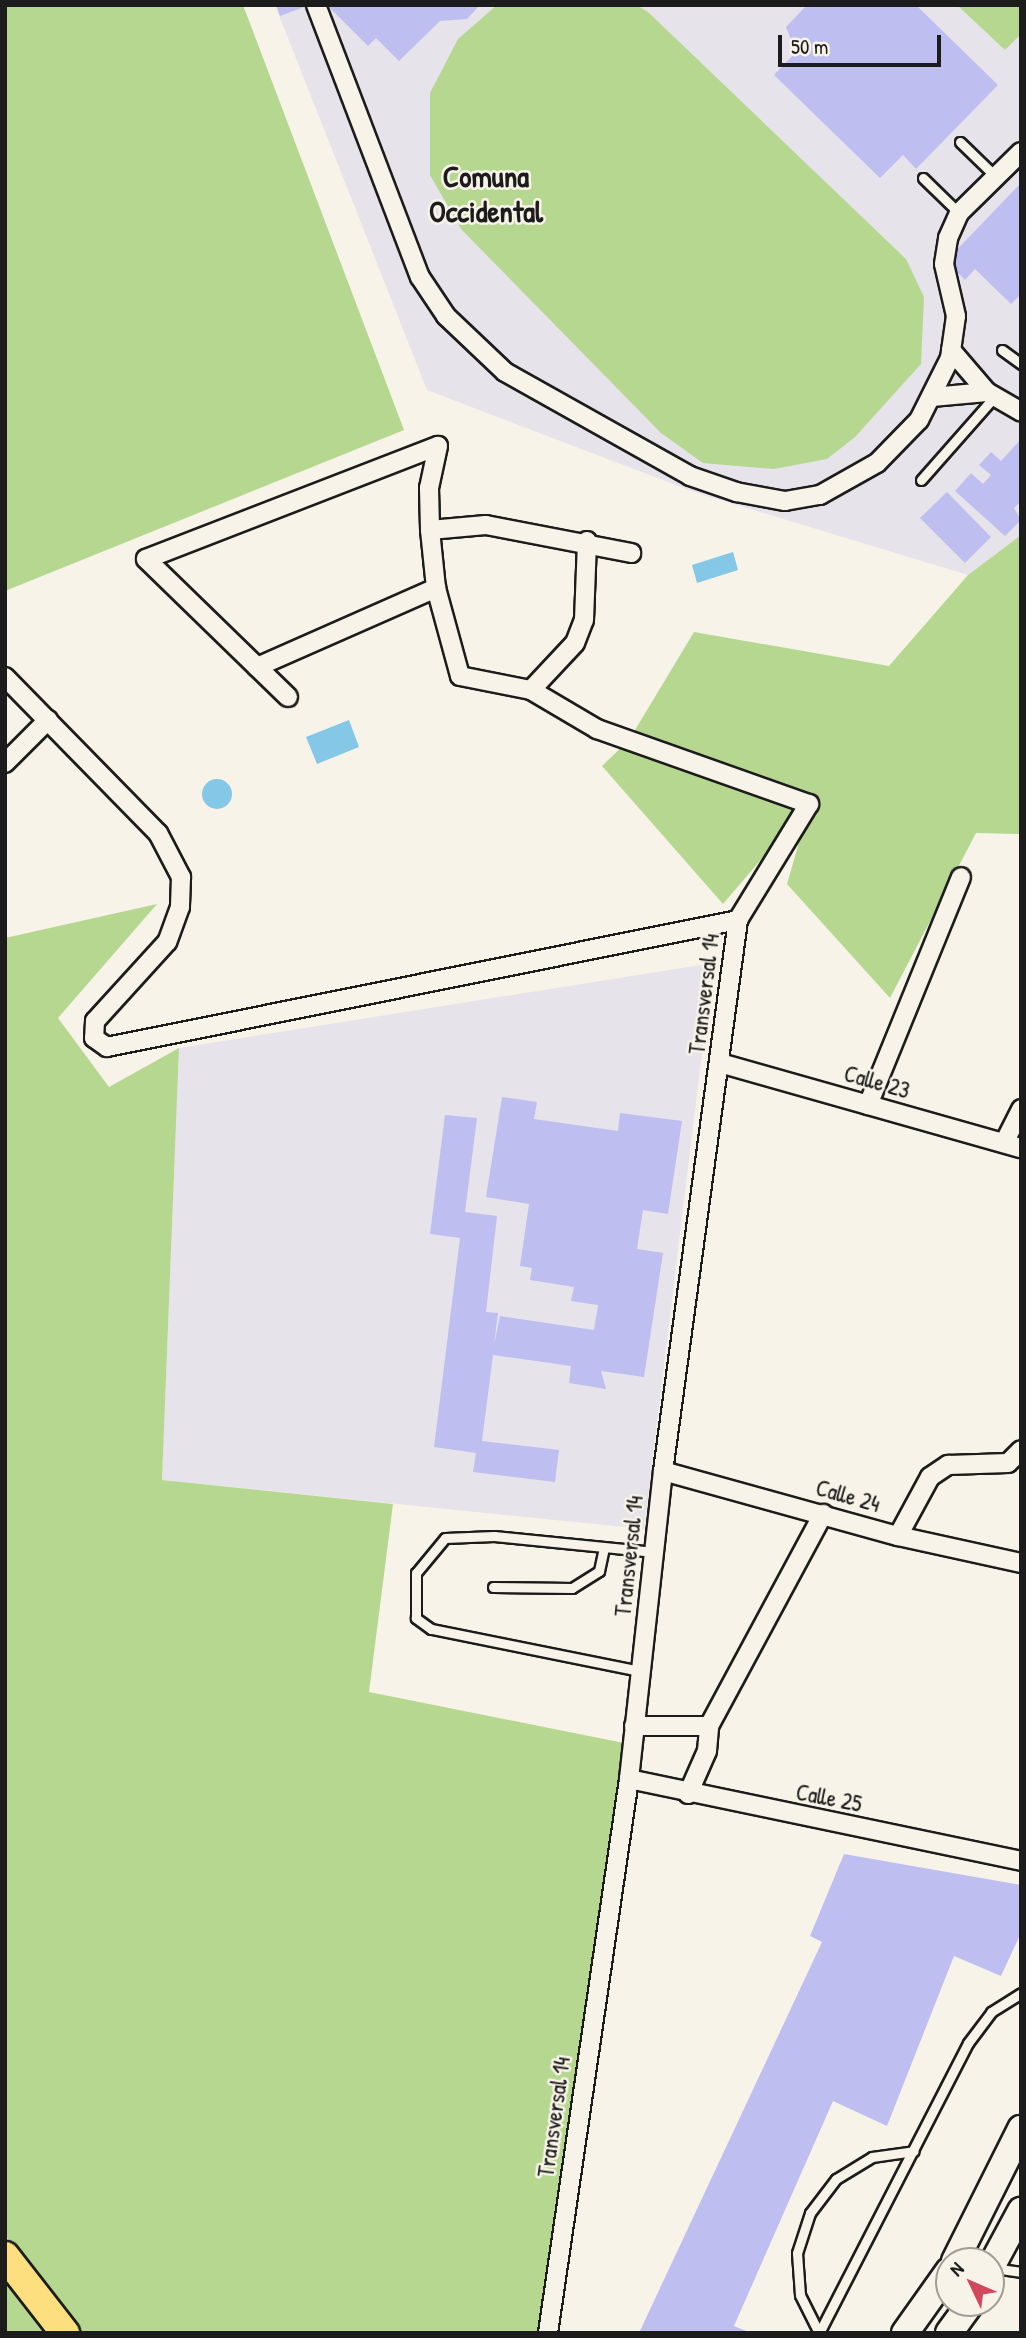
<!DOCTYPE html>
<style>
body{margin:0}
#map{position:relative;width:1026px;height:2338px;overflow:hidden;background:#f7f3e8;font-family:"Patrick Hand",sans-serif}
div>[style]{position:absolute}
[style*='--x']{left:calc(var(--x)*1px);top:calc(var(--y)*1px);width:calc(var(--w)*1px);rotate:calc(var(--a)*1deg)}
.built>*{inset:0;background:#e6e3ea}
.green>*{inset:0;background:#b6d790}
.water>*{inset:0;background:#85c7e6}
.round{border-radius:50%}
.building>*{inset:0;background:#bfbef0}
.roads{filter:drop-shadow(2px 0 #1c1c1c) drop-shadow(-2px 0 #1c1c1c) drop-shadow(0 2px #1c1c1c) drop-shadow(0 -2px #1c1c1c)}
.service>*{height:9px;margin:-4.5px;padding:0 4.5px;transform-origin:4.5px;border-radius:4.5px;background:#f7f3e8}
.minor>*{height:18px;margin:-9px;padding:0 9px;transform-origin:9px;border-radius:9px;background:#f7f3e8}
.secondary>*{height:26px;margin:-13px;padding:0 13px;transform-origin:13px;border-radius:13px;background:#f7f3e8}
.primary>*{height:28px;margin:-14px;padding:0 14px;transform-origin:14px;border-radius:14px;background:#fedf80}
span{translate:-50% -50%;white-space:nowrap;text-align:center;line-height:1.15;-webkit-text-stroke:5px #f7f3e8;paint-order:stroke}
.street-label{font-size:23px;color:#1c1c1c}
.district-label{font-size:30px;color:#1c1c1c;font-weight:700}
.frame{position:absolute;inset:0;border:7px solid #1c1c1c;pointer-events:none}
.north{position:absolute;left:935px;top:2247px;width:70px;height:70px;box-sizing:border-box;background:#f7f3e8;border:2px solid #9f9d96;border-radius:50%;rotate:314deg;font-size:19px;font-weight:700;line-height:28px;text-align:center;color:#1c1c1c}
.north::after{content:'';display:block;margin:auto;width:24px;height:32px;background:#d1495b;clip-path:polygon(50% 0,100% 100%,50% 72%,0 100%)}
.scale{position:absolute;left:778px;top:35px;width:163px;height:32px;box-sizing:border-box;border:4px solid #1c1c1c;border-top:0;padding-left:9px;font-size:21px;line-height:24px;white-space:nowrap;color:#1c1c1c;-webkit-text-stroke:5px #f7f3e8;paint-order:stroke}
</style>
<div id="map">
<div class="built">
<div style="clip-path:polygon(275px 5px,1021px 5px,1021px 535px,968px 575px,694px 492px,427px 390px)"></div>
<div style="clip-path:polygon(713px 963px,644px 1529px,162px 1480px,179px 1048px)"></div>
</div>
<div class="green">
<div style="clip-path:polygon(5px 5px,243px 5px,404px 430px,5px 591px)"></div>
<div style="clip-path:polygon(497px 5px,636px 5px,648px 12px,906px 259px,924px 297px,921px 364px,855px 437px,827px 459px,774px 469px,703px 463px,661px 433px,461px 229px,430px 175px,430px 93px,458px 39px)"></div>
<div style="clip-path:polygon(957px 5px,1021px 5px,1021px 34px,1005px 50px)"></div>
<div style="clip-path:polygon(1021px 535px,1021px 834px,976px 833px,890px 998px,787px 884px,806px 818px,799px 815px,723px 904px,602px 766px,629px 740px,694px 632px,889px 666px,968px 575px)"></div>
<div style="clip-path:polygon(157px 904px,58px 1018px,109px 1087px,179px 1048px,162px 1480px,393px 1504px,369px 1692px,624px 1743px,540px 2333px,80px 2331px,5px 2235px,5px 938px)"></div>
<div style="clip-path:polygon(5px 2279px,47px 2333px,5px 2333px)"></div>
</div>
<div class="water">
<div style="clip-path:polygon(733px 552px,738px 570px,697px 583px,692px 565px)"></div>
<div style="clip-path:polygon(349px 720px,359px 747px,317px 764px,306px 737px)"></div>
<div class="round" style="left:202px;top:779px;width:30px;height:30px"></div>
</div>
<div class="building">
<div style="clip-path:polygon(276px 5px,307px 5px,307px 6px,280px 16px)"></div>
<div style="clip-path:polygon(327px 5px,480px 5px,467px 19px,440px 21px,399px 61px,376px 38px,368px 46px)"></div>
<div style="clip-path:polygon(807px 5px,916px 5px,998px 85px,916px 169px,903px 155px,880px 178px,774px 75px,796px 52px,786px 27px)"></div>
<div style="clip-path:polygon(1021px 183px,1021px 294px,1011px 304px,975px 269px,965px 280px,946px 261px)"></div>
<div style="clip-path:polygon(1021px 439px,1021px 501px,1014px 508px,1021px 520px,1005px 536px,955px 491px,971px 473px,983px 484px,991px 475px,979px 465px,991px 452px,1001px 461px)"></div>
<div style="clip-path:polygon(947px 492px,991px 537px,965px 563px,920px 518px)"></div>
<div style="clip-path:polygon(502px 1097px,537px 1102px,534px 1119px,618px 1131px,620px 1113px,682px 1121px,668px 1214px,643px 1210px,637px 1249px,663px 1253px,644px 1377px,601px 1371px,606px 1389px,569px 1383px,571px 1366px,493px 1355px,482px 1441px,559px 1450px,555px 1482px,473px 1472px,476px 1453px,434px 1447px,460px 1238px,430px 1234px,445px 1115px,477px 1118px,465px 1212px,497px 1216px,486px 1312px,498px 1313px,494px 1345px,500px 1316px,594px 1330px,598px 1305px,571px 1301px,574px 1287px,530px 1280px,532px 1268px,520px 1266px,529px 1204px,486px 1197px)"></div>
<div style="clip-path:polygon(844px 1854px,1021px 1885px,1021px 1933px,1001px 1976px,954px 1956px,887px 2126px,833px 2101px,734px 2326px,751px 2333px,639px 2333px,822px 1942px,810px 1936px)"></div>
</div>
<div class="roads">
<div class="service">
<div style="--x:960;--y:142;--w:47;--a:44.1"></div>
<div style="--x:923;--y:178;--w:50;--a:44.2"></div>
<div style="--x:1002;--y:350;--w:24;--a:36"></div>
<div style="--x:921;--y:480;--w:112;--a:-48.6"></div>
<div style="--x:493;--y:1587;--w:79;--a:0.7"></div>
<div style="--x:572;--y:1588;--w:32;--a:-32"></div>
<div style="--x:599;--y:1571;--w:24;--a:-78"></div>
<div style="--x:640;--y:1671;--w:213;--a:-168.6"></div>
<div style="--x:431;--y:1629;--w:19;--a:-144"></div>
<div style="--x:416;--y:1618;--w:45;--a:-90"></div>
<div style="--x:416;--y:1573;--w:45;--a:-50.4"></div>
<div style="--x:445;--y:1538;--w:49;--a:-2.3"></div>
<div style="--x:494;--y:1536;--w:161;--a:5.7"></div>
<div style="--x:993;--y:2268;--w:28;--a:8"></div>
<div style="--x:819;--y:2333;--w:326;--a:-62.8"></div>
<div style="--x:968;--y:2043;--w:39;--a:-53"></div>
<div style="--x:991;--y:2012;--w:36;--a:-32"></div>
<div style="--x:819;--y:2333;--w:42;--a:-116.6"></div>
<div style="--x:800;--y:2295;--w:42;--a:-94.1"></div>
<div style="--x:797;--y:2253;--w:42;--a:-72"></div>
<div style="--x:810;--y:2213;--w:43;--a:-52.6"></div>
<div style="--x:836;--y:2179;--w:42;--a:-31.4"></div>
<div style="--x:872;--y:2157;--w:42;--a:-8.1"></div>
</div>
<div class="minor">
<div style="--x:316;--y:5;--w:291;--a:69.1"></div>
<div style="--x:420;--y:277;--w:47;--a:56.3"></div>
<div style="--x:446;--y:316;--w:81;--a:43.5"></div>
<div style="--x:505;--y:372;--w:212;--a:29.3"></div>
<div style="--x:690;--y:476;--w:49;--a:19.2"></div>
<div style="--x:736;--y:492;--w:50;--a:10.4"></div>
<div style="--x:785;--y:501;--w:36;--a:-10"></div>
<div style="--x:820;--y:495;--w:65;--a:-29.3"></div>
<div style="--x:877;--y:463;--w:60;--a:-45.7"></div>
<div style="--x:919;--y:420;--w:69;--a:-63.4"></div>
<div style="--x:950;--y:358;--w:42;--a:-81.9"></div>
<div style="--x:956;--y:316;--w:53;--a:-103"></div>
<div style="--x:944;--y:264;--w:26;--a:-81"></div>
<div style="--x:948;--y:238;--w:27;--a:-66"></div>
<div style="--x:959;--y:213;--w:87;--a:-44.5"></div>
<div style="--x:951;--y:350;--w:55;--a:49.4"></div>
<div style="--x:987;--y:392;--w:39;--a:30"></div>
<div style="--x:932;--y:397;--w:55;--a:-5.2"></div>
<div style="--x:430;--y:530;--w:56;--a:-5.1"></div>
<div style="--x:486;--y:525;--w:148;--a:10.9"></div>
<div style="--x:257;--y:667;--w:196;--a:-23.8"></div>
<div style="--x:5;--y:677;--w:219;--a:45.6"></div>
<div style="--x:158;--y:833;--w:50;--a:62.4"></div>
<div style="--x:181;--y:877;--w:30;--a:92"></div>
<div style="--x:180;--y:907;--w:37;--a:110"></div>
<div style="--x:167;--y:942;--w:107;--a:132.3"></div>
<div style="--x:95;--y:1021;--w:17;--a:93"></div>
<div style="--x:94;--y:1038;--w:16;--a:35"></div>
<div style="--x:107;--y:1047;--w:644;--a:-11.38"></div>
<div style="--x:531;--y:690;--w:64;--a:-46.9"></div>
<div style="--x:575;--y:643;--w:25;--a:-69"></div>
<div style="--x:584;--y:620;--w:79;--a:-87.8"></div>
<div style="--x:288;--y:697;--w:198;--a:-135.8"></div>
<div style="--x:146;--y:559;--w:313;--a:-21.2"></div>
<div style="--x:438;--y:446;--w:43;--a:102.1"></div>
<div style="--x:429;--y:488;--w:42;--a:88.6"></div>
<div style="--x:430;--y:530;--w:58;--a:84.1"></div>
<div style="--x:436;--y:588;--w:91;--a:74.7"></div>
<div style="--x:460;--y:676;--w:72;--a:11.2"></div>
<div style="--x:531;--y:690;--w:77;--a:30.6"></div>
<div style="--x:597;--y:729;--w:225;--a:19.5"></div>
<div style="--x:809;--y:804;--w:136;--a:121.5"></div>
<div style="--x:738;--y:920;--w:556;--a:97.75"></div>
<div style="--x:663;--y:1471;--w:310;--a:96.3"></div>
<div style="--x:629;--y:1779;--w:560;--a:98.32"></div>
<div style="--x:5;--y:763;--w:61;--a:-45"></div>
<div style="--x:720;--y:1063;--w:313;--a:15.8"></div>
<div style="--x:868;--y:1105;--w:246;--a:-67.8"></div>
<div style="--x:1004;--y:1143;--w:38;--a:-63"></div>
<div style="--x:663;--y:1471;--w:244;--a:15.5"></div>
<div style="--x:898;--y:1536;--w:126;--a:12.4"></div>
<div style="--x:898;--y:1536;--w:67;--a:-61.5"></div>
<div style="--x:930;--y:1477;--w:22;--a:-34"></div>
<div style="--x:948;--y:1465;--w:60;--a:-1.9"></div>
<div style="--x:1008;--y:1463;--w:18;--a:-45"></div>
<div style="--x:634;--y:1726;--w:75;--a:0"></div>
<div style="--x:629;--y:1779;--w:400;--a:11.8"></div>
<div style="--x:688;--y:1794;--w:47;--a:-66.2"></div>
<div style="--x:707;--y:1751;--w:25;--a:-85"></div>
<div style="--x:709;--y:1726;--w:241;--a:-61.7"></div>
</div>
<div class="secondary">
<div style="--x:955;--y:2261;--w:148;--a:-63.4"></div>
<div style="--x:991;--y:2267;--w:64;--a:-61.8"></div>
<div style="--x:905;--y:2333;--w:76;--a:-54.6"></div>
<div style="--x:949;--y:2333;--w:37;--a:-54"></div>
</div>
<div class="primary">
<div style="--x:5;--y:2256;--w:98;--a:52.1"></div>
</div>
</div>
<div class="street-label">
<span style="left:704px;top:994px;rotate:-83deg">Transversal 14</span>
<span style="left:877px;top:1082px;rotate:16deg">Calle 23</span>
<span style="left:848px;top:1496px;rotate:16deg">Calle 24</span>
<span style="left:629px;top:1556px;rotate:-84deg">Transversal 14</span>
<span style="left:829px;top:1798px;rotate:11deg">Calle 25</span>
<span style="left:554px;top:2117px;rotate:-82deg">Transversal 14</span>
</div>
<div class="district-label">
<span style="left:486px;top:193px">Comuna<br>Occidental</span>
</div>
<div class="frame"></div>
<div class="north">N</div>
<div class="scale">50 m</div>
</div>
